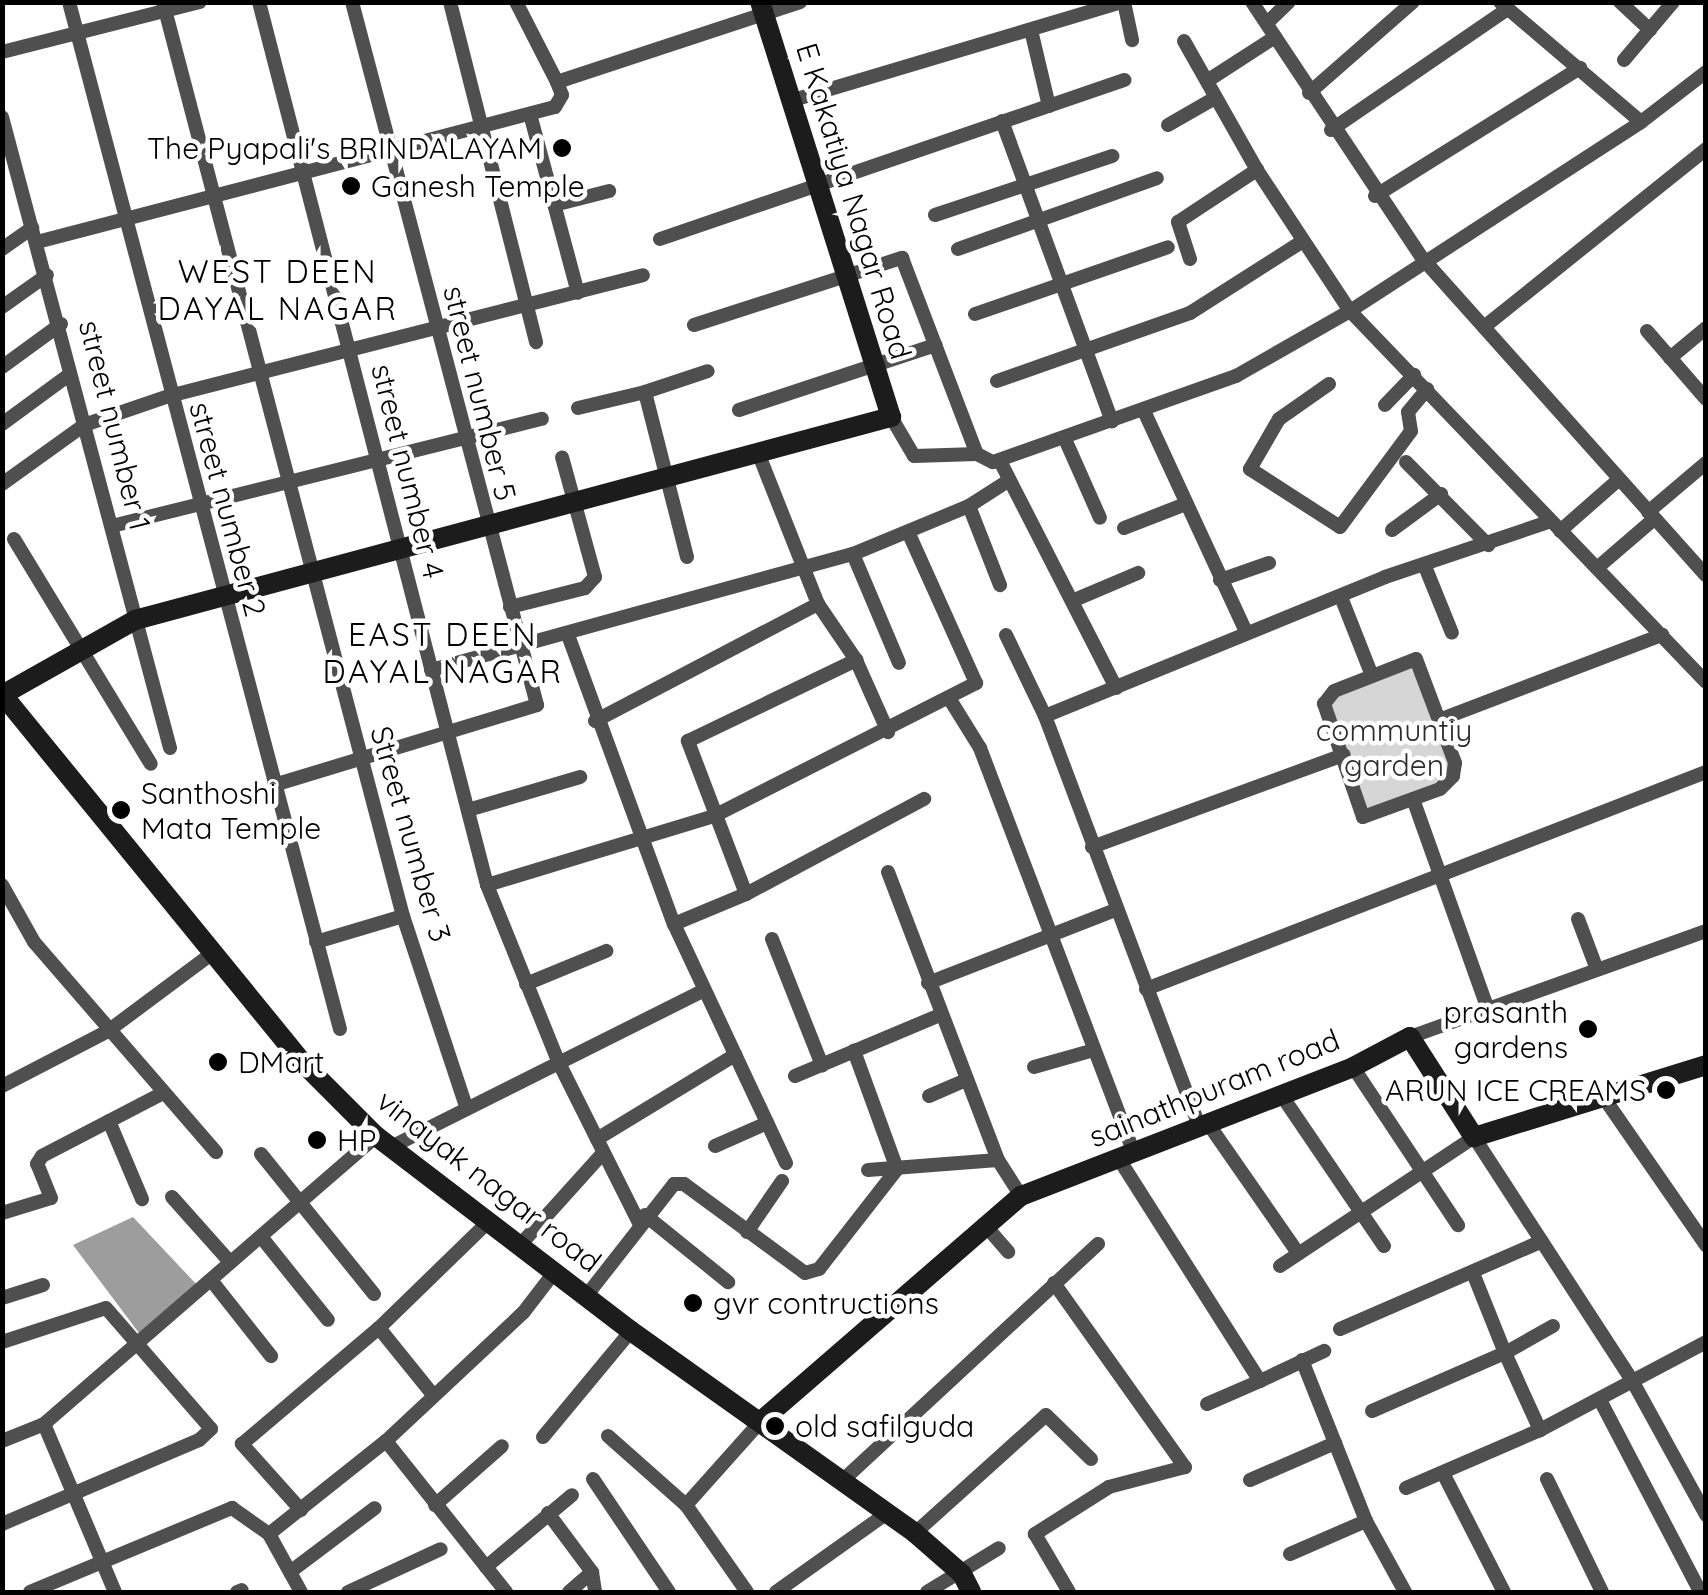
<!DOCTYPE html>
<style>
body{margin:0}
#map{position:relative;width:1708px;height:1595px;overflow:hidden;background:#fff;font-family:Quicksand,sans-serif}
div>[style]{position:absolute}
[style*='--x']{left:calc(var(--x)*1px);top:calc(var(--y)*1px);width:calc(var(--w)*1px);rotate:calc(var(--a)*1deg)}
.green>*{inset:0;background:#d6d6d6}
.water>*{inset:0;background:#9d9d9d}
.street>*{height:14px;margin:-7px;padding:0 7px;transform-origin:7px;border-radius:7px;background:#4f4f4f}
.secondary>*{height:20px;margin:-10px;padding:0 10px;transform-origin:10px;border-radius:10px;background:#1c1c1c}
.dots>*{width:28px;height:28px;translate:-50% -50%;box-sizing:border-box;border:5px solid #fff;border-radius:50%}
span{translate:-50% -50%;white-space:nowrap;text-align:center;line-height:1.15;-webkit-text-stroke:9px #fff;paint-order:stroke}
.poi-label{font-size:30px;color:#000}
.right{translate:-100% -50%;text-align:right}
.left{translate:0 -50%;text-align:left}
.street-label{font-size:30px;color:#000}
.park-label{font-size:30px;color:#2d2d2d}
.neighbourhood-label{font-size:32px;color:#000;letter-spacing:2.5px}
.frame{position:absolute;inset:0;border:5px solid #000;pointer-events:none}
</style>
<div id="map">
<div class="green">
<div style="clip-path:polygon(1412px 660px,1453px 776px,1363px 817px,1326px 699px)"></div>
</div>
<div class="water">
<div style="clip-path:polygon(133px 1217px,198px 1286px,142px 1337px,73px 1245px)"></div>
</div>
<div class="street">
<div style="--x:69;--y:2;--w:1062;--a:75.22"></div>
<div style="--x:163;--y:2;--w:945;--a:75.29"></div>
<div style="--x:403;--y:916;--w:200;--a:71.7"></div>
<div style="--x:259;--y:2;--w:912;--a:75.52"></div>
<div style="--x:487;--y:885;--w:192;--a:68"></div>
<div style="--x:559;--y:1063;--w:179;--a:63.4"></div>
<div style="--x:450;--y:2;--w:351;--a:75.8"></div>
<div style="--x:1124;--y:2;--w:39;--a:78"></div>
<div style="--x:1252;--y:2;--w:309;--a:56.4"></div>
<div style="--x:1423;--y:259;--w:424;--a:48.2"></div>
<div style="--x:1500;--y:2;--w:185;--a:40.4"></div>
<div style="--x:1620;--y:2;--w:41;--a:43"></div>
<div style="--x:1267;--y:23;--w:30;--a:-44"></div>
<div style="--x:1031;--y:30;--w:78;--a:76.7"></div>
<div style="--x:1184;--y:41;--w:148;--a:60.5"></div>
<div style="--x:1257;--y:170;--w:169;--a:56.6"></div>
<div style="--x:1350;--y:311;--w:514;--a:46.18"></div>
<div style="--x:2;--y:52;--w:204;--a:-14.2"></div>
<div style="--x:1624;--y:60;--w:76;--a:-49.8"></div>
<div style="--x:1207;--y:81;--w:81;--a:-32.9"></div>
<div style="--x:557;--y:82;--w:256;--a:-18.2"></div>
<div style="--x:1309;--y:93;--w:138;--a:-41.2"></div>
<div style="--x:790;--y:101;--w:346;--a:-16.6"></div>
<div style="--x:530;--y:114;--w:185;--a:75"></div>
<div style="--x:2;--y:117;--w:653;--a:75.09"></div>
<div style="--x:1002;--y:121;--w:320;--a:69.9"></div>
<div style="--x:1168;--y:125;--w:54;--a:-29.9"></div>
<div style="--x:1331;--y:130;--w:214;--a:-34.4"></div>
<div style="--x:1375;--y:196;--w:242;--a:-32"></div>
<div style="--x:554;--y:205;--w:57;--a:-14.3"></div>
<div style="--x:935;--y:215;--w:187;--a:-18.4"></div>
<div style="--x:660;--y:239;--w:491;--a:-18.9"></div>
<div style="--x:37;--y:242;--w:535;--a:-14.61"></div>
<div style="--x:555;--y:107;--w:14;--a:-60"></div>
<div style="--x:562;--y:95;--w:14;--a:-111"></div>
<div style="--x:557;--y:82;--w:90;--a:-117.1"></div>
<div style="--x:2;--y:249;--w:37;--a:-35"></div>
<div style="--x:958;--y:249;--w:211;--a:-19.6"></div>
<div style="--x:1190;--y:259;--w:39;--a:-108"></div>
<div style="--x:1178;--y:222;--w:95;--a:-33.4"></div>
<div style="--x:2;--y:307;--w:55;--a:-35.4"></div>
<div style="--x:975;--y:314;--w:204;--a:-19.1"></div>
<div style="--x:694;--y:325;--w:219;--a:-17.9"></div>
<div style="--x:902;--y:258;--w:210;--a:69.1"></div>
<div style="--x:1484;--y:327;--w:285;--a:-38.7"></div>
<div style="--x:1647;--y:331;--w:90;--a:49.1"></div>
<div style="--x:1670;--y:358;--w:47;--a:-39.8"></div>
<div style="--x:2;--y:367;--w:73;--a:-36.1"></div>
<div style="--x:997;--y:381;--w:205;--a:-19.4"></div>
<div style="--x:1190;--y:313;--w:134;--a:-32.5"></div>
<div style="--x:1329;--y:384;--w:61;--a:145"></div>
<div style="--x:1279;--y:419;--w:58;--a:120.1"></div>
<div style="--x:1250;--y:469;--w:107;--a:32.8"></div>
<div style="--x:1340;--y:527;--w:119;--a:-53.5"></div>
<div style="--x:1411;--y:431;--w:19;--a:-99"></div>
<div style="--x:1408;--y:412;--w:30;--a:-50"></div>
<div style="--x:1385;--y:405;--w:42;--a:-46"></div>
<div style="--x:578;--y:408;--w:69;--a:-13.4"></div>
<div style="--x:739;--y:410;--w:207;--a:-18.3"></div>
<div style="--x:1144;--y:411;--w:243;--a:65.2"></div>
<div style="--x:891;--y:417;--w:45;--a:59.5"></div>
<div style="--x:914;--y:456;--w:63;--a:-1.8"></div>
<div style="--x:977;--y:454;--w:18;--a:27"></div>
<div style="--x:993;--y:462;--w:258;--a:-19.5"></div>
<div style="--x:1236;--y:376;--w:131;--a:-29.7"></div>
<div style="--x:1350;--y:311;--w:347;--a:-33"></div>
<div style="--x:1641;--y:122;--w:82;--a:-37.6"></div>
<div style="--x:2;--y:424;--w:84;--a:-36.3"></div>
<div style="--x:1065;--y:439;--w:86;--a:66.1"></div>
<div style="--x:759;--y:455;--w:160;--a:68.4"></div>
<div style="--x:818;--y:604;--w:68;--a:55.8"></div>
<div style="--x:856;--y:660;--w:79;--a:66"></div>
<div style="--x:1000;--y:461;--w:255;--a:62.9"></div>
<div style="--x:1406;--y:462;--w:117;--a:45.3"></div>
<div style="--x:2;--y:484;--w:101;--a:-35.7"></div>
<div style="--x:84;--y:425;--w:90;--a:-18.8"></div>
<div style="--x:169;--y:396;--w:489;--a:-14.3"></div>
<div style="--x:969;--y:506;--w:85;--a:68.6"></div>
<div style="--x:1648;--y:512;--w:76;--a:-40.2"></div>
<div style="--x:112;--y:526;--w:443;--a:-14"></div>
<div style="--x:1124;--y:528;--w:63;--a:-21.3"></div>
<div style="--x:1392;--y:530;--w:61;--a:-36.3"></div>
<div style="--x:1560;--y:531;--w:77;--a:-41.3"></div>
<div style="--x:14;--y:539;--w:263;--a:58.7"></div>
<div style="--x:853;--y:554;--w:118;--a:67.1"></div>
<div style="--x:687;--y:557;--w:170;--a:-104.3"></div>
<div style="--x:645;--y:392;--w:66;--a:-18.4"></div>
<div style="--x:1424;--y:564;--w:74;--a:67.9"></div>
<div style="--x:1597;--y:568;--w:75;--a:-40.7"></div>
<div style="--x:1220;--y:580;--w:52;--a:-19.1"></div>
<div style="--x:1341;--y:597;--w:82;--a:68.5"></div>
<div style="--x:1072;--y:601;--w:72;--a:-23"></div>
<div style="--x:510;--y:607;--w:77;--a:-14.2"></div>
<div style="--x:585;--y:588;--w:15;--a:-48"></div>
<div style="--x:595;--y:577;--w:124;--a:-105.4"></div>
<div style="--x:568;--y:635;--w:308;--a:69.9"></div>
<div style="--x:674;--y:924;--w:264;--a:64.9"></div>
<div style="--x:1006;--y:635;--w:90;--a:64.3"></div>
<div style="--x:1045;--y:716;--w:438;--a:69.4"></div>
<div style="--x:1416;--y:659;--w:111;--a:69.4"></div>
<div style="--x:1455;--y:763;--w:13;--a:99"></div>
<div style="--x:1453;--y:776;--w:18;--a:135"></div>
<div style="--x:1440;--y:789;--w:82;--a:160"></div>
<div style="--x:1363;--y:817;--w:120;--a:-109"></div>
<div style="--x:1324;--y:704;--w:16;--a:-52"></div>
<div style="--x:1334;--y:691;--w:88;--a:-21.3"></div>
<div style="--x:431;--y:670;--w:438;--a:-15.4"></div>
<div style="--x:853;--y:554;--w:126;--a:-22.5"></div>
<div style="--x:969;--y:506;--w:46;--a:-32.7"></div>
<div style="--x:949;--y:698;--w:59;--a:58.2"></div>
<div style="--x:980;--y:748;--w:433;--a:69.2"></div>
<div style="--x:1045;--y:716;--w:367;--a:-22.2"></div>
<div style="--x:1385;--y:577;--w:175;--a:-18.6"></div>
<div style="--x:1439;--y:720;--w:239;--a:-20.9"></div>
<div style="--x:595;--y:721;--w:252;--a:-27.7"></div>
<div style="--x:274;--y:785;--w:275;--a:-16.9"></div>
<div style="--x:537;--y:705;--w:727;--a:-104.74"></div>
<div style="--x:1413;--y:799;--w:221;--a:70.4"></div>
<div style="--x:468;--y:810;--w:117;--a:-16.4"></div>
<div style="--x:1092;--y:847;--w:268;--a:-20.1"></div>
<div style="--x:888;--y:872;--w:308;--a:69.1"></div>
<div style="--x:998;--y:1160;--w:43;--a:57.4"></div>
<div style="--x:2;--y:885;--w:65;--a:60.7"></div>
<div style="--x:34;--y:942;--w:278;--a:49.1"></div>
<div style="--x:487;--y:885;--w:237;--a:-16.9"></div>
<div style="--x:714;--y:816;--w:294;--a:-26.9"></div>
<div style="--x:976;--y:683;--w:166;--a:-114.2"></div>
<div style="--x:746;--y:894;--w:164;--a:-110.8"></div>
<div style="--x:688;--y:741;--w:187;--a:-25.7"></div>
<div style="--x:1578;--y:919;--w:51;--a:69.4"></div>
<div style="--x:674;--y:924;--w:78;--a:-22.6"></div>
<div style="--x:746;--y:894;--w:202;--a:-28.1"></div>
<div style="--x:772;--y:939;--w:136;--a:68.4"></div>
<div style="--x:316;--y:942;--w:91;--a:-16.6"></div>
<div style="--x:928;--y:983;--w:201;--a:-21.3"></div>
<div style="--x:526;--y:984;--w:87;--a:-22.4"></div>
<div style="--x:1146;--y:989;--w:601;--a:-21.18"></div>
<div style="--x:1410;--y:1037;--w:314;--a:-19.7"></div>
<div style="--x:1034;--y:1067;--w:62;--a:-15.8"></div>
<div style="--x:1353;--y:1067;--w:190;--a:56.4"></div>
<div style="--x:795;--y:1076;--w:157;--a:-22.8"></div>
<div style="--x:2;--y:1086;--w:119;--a:-27.4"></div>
<div style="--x:108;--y:1031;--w:132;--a:-36.7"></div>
<div style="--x:1280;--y:1093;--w:185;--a:55.8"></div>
<div style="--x:1602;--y:1095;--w:183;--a:55.3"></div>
<div style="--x:929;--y:1096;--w:40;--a:-23.4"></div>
<div style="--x:109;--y:1121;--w:85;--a:67.1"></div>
<div style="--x:1207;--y:1122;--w:160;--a:55.2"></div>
<div style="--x:597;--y:1139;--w:162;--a:-31.3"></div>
<div style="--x:715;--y:1146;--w:57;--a:-23.9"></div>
<div style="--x:391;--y:1147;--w:349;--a:-26.6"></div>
<div style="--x:261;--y:1154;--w:180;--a:51.1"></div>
<div style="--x:1119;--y:1159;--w:263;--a:57.6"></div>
<div style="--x:1260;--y:1381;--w:71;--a:-25.1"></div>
<div style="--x:868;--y:1170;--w:130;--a:-4.4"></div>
<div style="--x:172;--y:1197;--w:87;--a:48.3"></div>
<div style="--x:2;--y:1213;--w:51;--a:-17"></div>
<div style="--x:51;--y:1198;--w:37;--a:-112"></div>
<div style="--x:37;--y:1164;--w:9;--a:-58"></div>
<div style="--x:42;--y:1156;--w:136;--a:-27.5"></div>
<div style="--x:645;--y:1215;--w:107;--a:38.9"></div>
<div style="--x:984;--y:1224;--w:37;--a:49"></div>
<div style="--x:747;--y:1232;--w:62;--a:-55.5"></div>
<div style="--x:262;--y:1238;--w:105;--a:51.2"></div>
<div style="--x:521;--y:1244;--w:121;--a:-48"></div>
<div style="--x:1280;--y:1266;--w:233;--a:-33.6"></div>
<div style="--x:1474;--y:1137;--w:292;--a:57"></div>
<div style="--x:1633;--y:1382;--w:152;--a:61.2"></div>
<div style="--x:1473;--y:1273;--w:86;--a:68.2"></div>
<div style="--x:1505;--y:1353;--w:55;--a:-29.4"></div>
<div style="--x:211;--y:1280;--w:97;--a:51.7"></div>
<div style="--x:1054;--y:1283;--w:226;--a:54.6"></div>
<div style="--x:1185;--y:1467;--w:79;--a:165.3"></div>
<div style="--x:1109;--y:1487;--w:88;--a:147.6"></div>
<div style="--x:1035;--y:1534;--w:67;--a:59.6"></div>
<div style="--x:587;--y:1295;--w:141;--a:-51.9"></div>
<div style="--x:674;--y:1184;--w:10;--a:0"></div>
<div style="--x:684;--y:1184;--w:150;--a:36.3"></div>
<div style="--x:805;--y:1273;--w:15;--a:-16"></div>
<div style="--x:819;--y:1269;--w:127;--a:-52"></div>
<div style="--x:897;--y:1169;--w:126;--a:-110"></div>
<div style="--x:2;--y:1298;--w:43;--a:-17.6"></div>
<div style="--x:379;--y:1328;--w:86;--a:51.1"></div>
<div style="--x:1340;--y:1329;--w:220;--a:-23.5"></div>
<div style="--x:2;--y:1342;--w:109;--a:-18.1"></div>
<div style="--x:106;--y:1308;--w:160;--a:49"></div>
<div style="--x:211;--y:1429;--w:16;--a:137"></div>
<div style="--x:199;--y:1440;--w:214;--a:156.9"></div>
<div style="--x:1302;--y:1360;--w:173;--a:68.3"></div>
<div style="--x:1366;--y:1521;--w:81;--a:61.2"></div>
<div style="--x:1600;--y:1400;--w:216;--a:62.4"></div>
<div style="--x:1207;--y:1404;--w:58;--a:-23.5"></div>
<div style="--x:1372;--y:1411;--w:145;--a:-23.6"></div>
<div style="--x:1505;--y:1353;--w:85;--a:65.6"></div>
<div style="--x:44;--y:1424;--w:182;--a:67.1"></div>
<div style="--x:608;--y:1436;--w:104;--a:41.5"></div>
<div style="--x:543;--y:1437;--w:138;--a:-50.3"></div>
<div style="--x:2;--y:1441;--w:45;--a:-22"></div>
<div style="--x:44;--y:1424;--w:440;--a:-40.9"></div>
<div style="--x:386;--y:1441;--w:193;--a:51.5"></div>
<div style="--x:1443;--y:1473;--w:134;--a:62.9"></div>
<div style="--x:593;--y:1479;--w:136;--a:56.1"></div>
<div style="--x:1547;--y:1479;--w:126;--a:64"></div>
<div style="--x:1250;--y:1480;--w:93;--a:-23.5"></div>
<div style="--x:842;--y:1481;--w:349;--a:-42.8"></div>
<div style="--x:1406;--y:1488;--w:146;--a:-23.4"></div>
<div style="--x:1540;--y:1430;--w:188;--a:-27.9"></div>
<div style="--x:435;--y:1505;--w:89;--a:-41.4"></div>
<div style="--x:301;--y:1510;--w:89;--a:-131.8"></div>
<div style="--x:242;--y:1444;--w:180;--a:-40.3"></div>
<div style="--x:379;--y:1328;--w:155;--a:-44.2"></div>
<div style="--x:548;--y:1513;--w:74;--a:53.3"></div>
<div style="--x:592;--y:1572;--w:20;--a:81"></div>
<div style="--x:915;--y:1533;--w:176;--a:-42"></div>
<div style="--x:1046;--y:1415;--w:63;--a:44.4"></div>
<div style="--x:269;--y:1534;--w:149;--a:-38.5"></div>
<div style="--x:386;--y:1441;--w:187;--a:-43.1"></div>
<div style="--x:523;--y:1313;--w:54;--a:-52.5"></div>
<div style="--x:1290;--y:1554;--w:83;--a:-23.5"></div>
<div style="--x:486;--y:1567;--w:112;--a:-39.9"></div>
<div style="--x:290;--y:1572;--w:106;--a:-37"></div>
<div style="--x:30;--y:1592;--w:219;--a:-22.6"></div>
<div style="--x:232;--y:1508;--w:45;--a:35.1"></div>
<div style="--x:269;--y:1534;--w:66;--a:61.1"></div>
<div style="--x:237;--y:1592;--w:5;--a:-22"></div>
<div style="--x:348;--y:1592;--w:102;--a:-24.8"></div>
<div style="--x:569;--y:1592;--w:30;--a:-41"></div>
<div style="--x:747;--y:1592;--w:106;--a:-125"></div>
<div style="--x:686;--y:1505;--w:113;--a:-48.2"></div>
<div style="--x:776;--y:1592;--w:131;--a:-35.4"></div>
<div style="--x:927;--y:1592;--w:84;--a:-31.4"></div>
</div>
<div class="secondary">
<div style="--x:2;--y:694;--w:479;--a:50.8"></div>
<div style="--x:305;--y:1065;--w:100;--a:45"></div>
<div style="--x:376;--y:1136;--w:321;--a:37.4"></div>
<div style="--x:631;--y:1331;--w:349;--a:35.4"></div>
<div style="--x:915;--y:1533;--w:62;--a:41.1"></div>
<div style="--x:962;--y:1574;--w:20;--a:63"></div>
<div style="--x:2;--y:695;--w:153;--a:-29.4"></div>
<div style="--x:135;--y:620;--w:783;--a:-15.03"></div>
<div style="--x:891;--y:417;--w:435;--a:-107.5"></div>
<div style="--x:761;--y:1421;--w:344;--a:-40.9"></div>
<div style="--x:1021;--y:1196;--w:356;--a:-21.2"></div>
<div style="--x:1353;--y:1067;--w:64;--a:-27.8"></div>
<div style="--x:1410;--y:1037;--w:119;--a:57.4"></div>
<div style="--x:1474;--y:1137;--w:243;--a:-17.2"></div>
</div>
<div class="dots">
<div style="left:562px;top:148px;background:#000"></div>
<div style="left:351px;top:186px;background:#000"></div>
<div style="left:121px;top:810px;background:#000"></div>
<div style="left:1588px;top:1029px;background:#000"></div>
<div style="left:218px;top:1062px;background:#000"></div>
<div style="left:1666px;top:1090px;background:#000"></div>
<div style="left:317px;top:1140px;background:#000"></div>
<div style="left:693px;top:1303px;background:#000"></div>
<div style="left:775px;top:1426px;background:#000"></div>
</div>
<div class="poi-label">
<span class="right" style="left:542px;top:148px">The Pyapali's BRINDALAYAM</span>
<span class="left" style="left:371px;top:186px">Ganesh Temple</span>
<span class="left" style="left:141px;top:810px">Santhoshi<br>Mata Temple</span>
<span class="right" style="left:1568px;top:1029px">prasanth<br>gardens</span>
<span class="left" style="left:238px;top:1062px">DMart</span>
<span class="right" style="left:1646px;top:1090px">ARUN ICE CREAMS</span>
<span class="left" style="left:337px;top:1140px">HP</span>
<span class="left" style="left:713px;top:1303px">gvr contructions</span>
<span class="left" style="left:795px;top:1426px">old safilguda</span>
</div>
<div class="street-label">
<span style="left:854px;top:201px;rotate:73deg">E Kakatiya Nagar Road</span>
<span style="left:480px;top:393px;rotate:76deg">street number 5</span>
<span style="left:115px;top:425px;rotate:76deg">street number 1</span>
<span style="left:408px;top:471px;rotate:76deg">street number 4</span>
<span style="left:228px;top:509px;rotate:75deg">street number 2</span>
<span style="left:411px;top:834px;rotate:74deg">Street number 3</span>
<span style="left:1214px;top:1088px;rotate:-22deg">sainathpuram road</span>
<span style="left:489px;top:1181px;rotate:38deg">vinayak nagar road</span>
</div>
<div class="park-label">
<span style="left:1394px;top:747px">communtiy<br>garden</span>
</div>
<div class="neighbourhood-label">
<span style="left:278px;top:290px">WEST DEEN<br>DAYAL NAGAR</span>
<span style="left:443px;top:653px">EAST DEEN<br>DAYAL NAGAR</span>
</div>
<div class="frame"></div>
</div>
